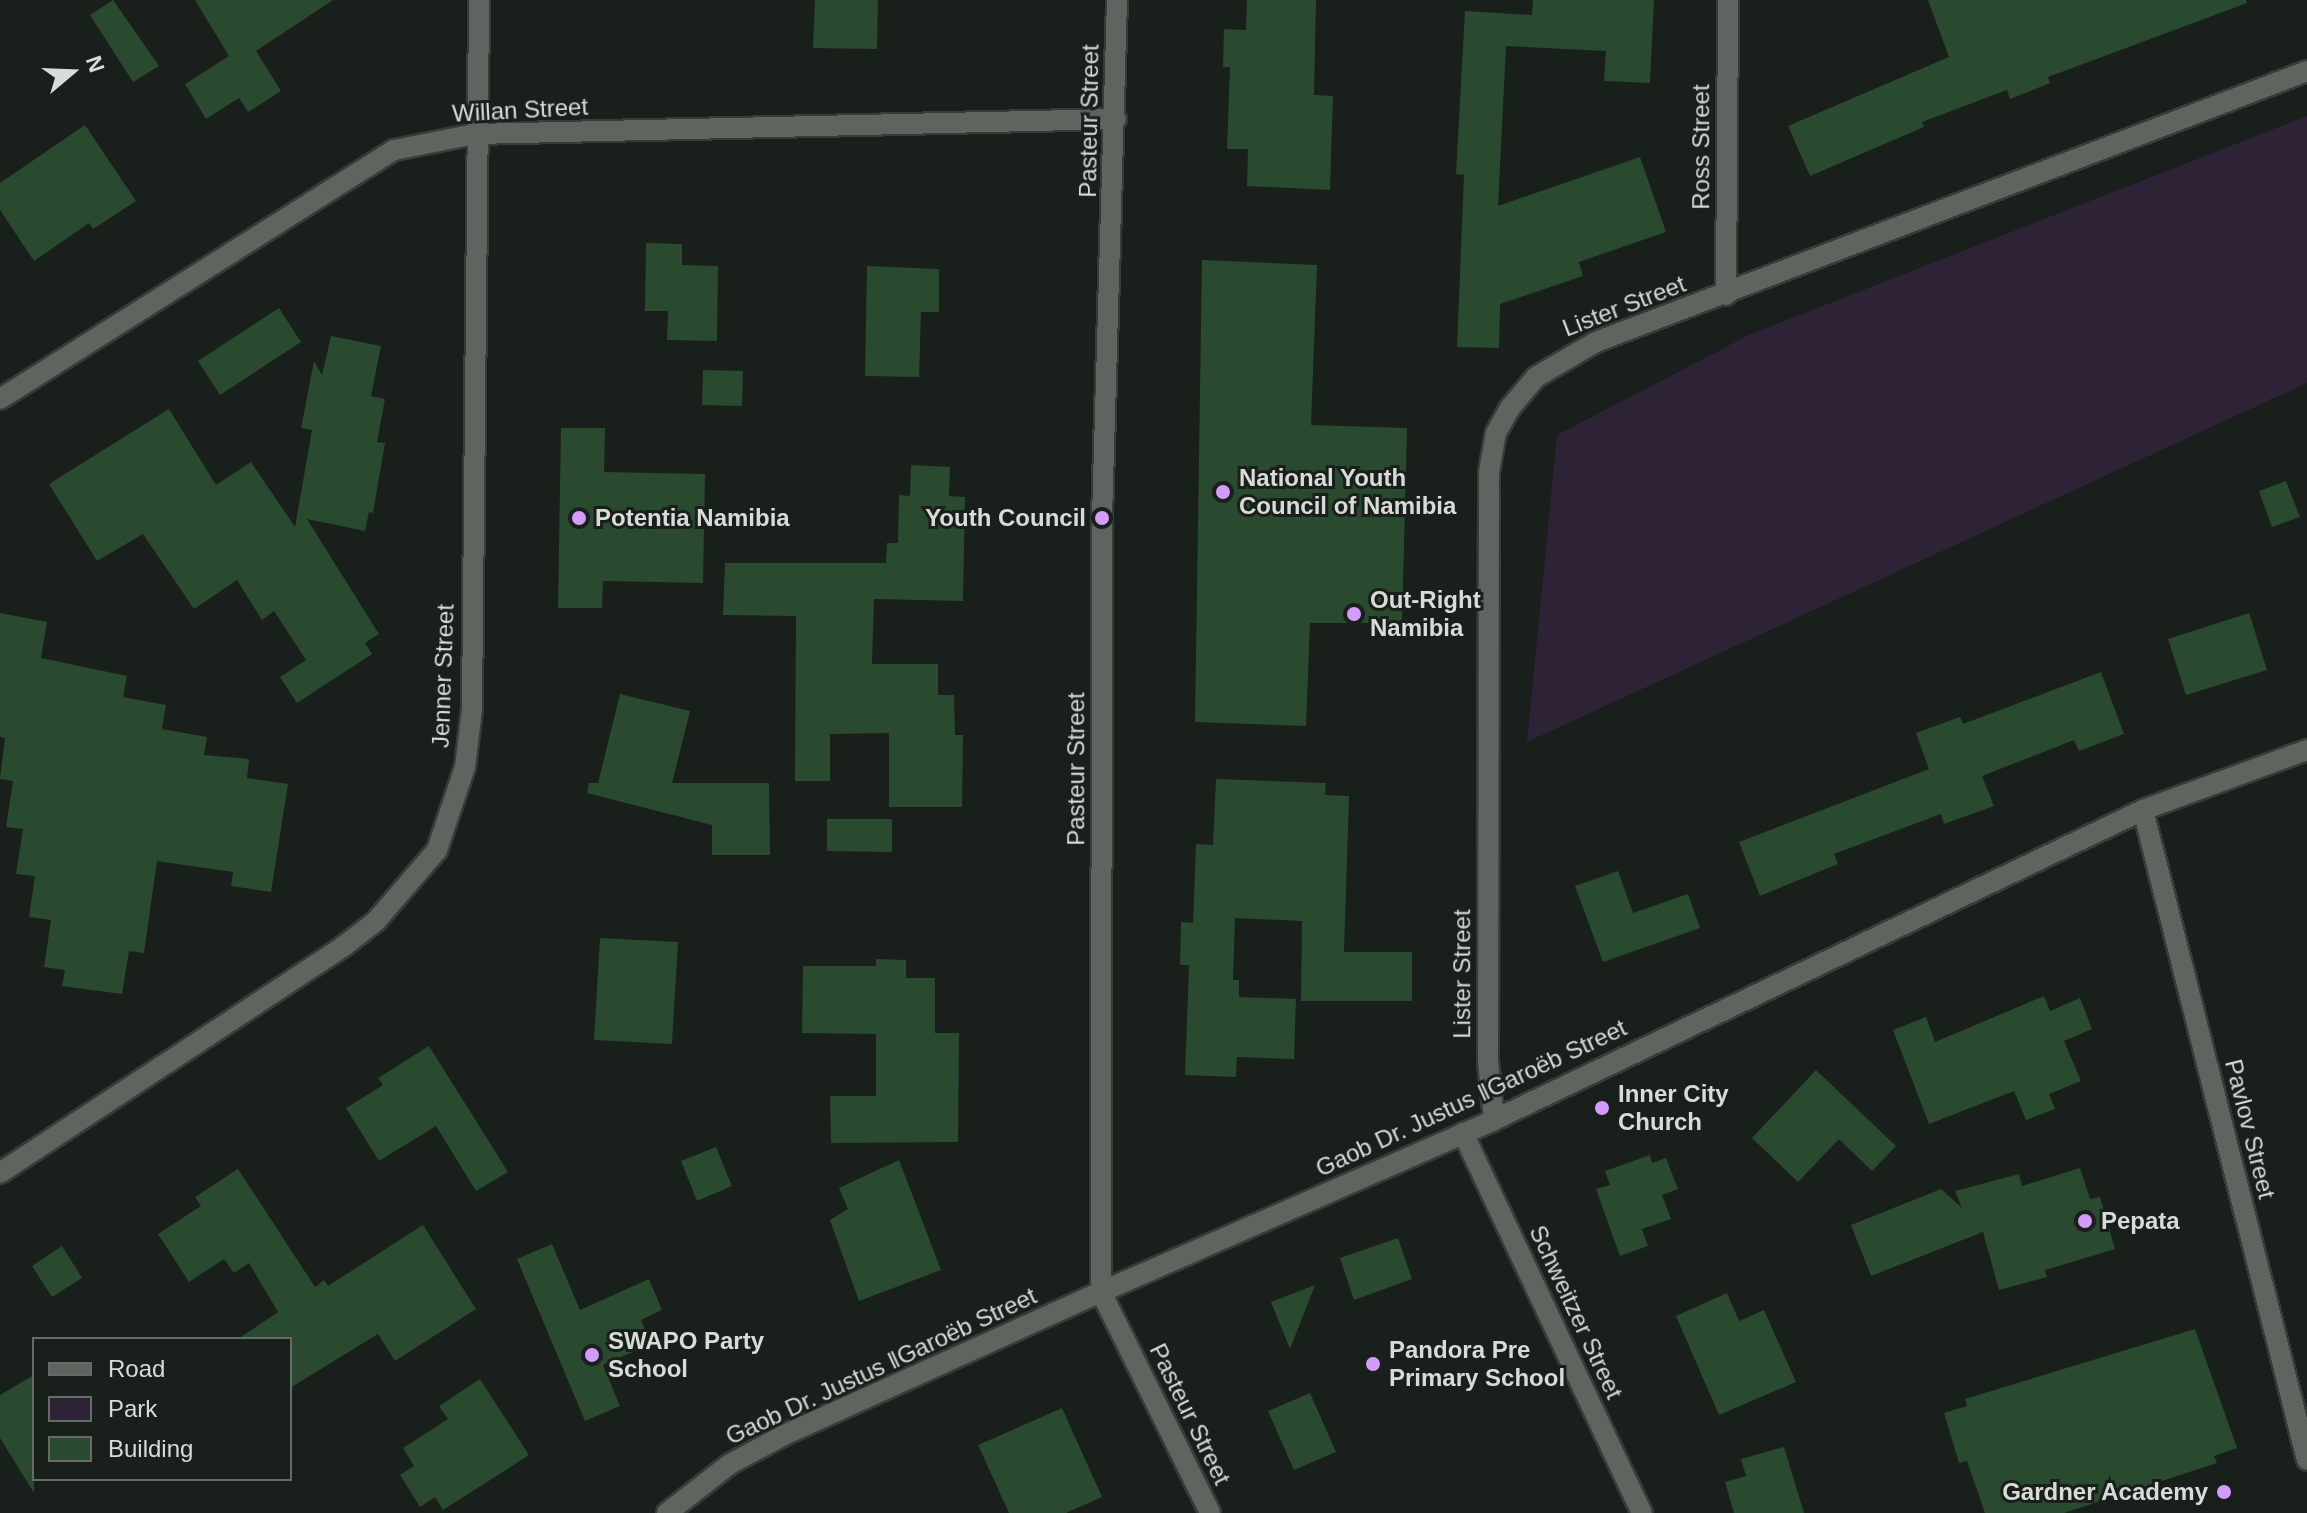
<!DOCTYPE html>
<meta charset="utf-8">
<style>
body{margin:0}
#map{position:relative;width:2307px;height:1513px;overflow:hidden;background:#191f1a;font-family:Helvetica,sans-serif}
div>[style]{position:absolute}
[style*='--x']{left:calc(var(--x)*1px);top:calc(var(--y)*1px);width:calc(var(--w)*1px);rotate:calc(var(--a)*1deg)}
.green>*{inset:0;background:#2e2336}
.building>*{inset:0;background:#294a2e}
.roads{filter:drop-shadow(2px 0 #383c38) drop-shadow(-2px 0 #383c38) drop-shadow(0 2px #383c38) drop-shadow(0 -2px #383c38)}
.minor>*{height:20px;margin:-10px;padding:0 10px;transform-origin:10px;border-radius:10px;background:#5d655e}
.tertiary>*{height:20px;margin:-10px;padding:0 10px;transform-origin:10px;border-radius:10px;background:#5d655e}
.secondary>*{height:20px;margin:-10px;padding:0 10px;transform-origin:10px;border-radius:10px;background:#5d655e}
.dots>*{width:22px;height:22px;translate:-50% -50%;box-sizing:border-box;border:4px solid #191f1a;border-radius:50%}
span{translate:-50% -50%;white-space:nowrap;text-align:center;line-height:1.15;-webkit-text-stroke:6px #191f1a;paint-order:stroke}
.street-label{font-size:24px;color:#d8dcd8}
.poi-label{font-size:24px;color:#d8dcd8;font-weight:700}
.left{translate:0 -50%;text-align:left}
.right{translate:-100% -50%;text-align:right}
.legend{position:absolute;left:32px;top:1337px;width:260px;height:144px;box-sizing:border-box;background:#191f1a;border:2px solid #656b66;margin:0;padding:10px 14px;list-style:none;font-size:24px;color:#d8dcd8}
.legend li{display:flex;align-items:center;gap:16px;height:40px}
.legend b{width:40px;border:2px solid #656b66}
.north{position:absolute;left:32px;top:32px;width:80px;height:80px;-webkit-text-stroke:6px #191f1a;paint-order:stroke;rotate:71deg;font-size:22px;font-weight:700;line-height:32px;text-align:center;color:#d8dcd8}
.north::after{content:'';display:block;margin:auto;width:28px;height:36px;background:#d8dcd8;clip-path:polygon(50% 0,100% 100%,50% 72%,0 100%)}
</style>
<div id="map">
<div class="green">
<div style="clip-path:polygon(2307px 116px,2307px 383px,1527px 742px,1557px 435px,1751px 334px)"></div>
</div>
<div class="building">
<div style="clip-path:polygon(113px 0,159px 66px,133px 82px,90px 15px)"></div>
<div style="clip-path:polygon(195px 0,333px 0,256px 51px,281px 91px,248px 112px,239px 98px,206px 119px,185px 84px,229px 56px)"></div>
<div style="clip-path:polygon(815px 0,878px 0,877px 49px,813px 48px)"></div>
<div style="clip-path:polygon(1247px 0,1316px 0,1314px 95px,1333px 96px,1330px 190px,1247px 186px,1248px 149px,1227px 149px,1230px 67px,1223px 67px,1224px 29px,1246px 30px)"></div>
<div style="clip-path:polygon(1533px 0,1654px 0,1650px 83px,1604px 81px,1606px 51px,1506px 46px,1498px 206px,1640px 157px,1666px 232px,1579px 262px,1583px 276px,1500px 304px,1499px 348px,1457px 347px,1464px 175px,1456px 174px,1465px 11px,1532px 15px)"></div>
<div style="clip-path:polygon(1928px 0,2246px 0,2247px 3px,2048px 77px,2050px 83px,2010px 99px,2007px 90px,1922px 122px,1924px 127px,1810px 176px,1788px 126px,1949px 57px)"></div>
<div style="clip-path:polygon(85px 125px,136px 201px,93px 229px,89px 223px,34px 261px,0 210px,0 183px)"></div>
<div style="clip-path:polygon(646px 243px,682px 244px,682px 265px,718px 266px,717px 341px,667px 340px,668px 311px,645px 311px)"></div>
<div style="clip-path:polygon(1202px 260px,1317px 265px,1311px 425px,1407px 428px,1402px 623px,1310px 623px,1306px 726px,1195px 722px)"></div>
<div style="clip-path:polygon(867px 266px,939px 269px,939px 312px,921px 312px,919px 377px,865px 376px)"></div>
<div style="clip-path:polygon(279px 308px,301px 342px,220px 395px,198px 361px)"></div>
<div style="clip-path:polygon(331px 336px,381px 346px,371px 396px,385px 399px,377px 442px,385px 443px,373px 513px,369px 512px,365px 531px,307px 519px,379px 634px,365px 643px,372px 654px,297px 703px,280px 677px,306px 660px,274px 611px,262px 620px,237px 580px,194px 609px,143px 534px,97px 561px,49px 484px,169px 409px,216px 485px,251px 462px,295px 527px,312px 430px,301px 428px,314px 361px,322px 375px)"></div>
<div style="clip-path:polygon(703px 370px,743px 371px,742px 406px,702px 405px)"></div>
<div style="clip-path:polygon(561px 428px,605px 428px,604px 472px,705px 474px,703px 583px,603px 581px,602px 608px,558px 608px)"></div>
<div style="clip-path:polygon(911px 465px,950px 467px,949px 496px,965px 497px,963px 601px,874px 599px,872px 664px,938px 664px,938px 695px,954px 695px,955px 735px,963px 735px,962px 807px,889px 807px,889px 733px,830px 734px,830px 781px,795px 781px,796px 616px,723px 615px,725px 563px,886px 563px,887px 543px,898px 543px,899px 495px,910px 496px)"></div>
<div style="clip-path:polygon(2286px 481px,2300px 517px,2272px 527px,2259px 491px)"></div>
<div style="clip-path:polygon(0 613px,47px 622px,41px 658px,127px 676px,123px 697px,166px 705px,162px 729px,207px 737px,204px 755px,249px 759px,247px 778px,288px 784px,271px 892px,231px 886px,233px 872px,157px 861px,144px 953px,129px 951px,122px 994px,62px 986px,65px 970px,44px 967px,51px 920px,29px 917px,35px 876px,16px 874px,23px 829px,6px 827px,13px 781px,0 779px,5px 738px,0 737px)"></div>
<div style="clip-path:polygon(2249px 613px,2267px 670px,2186px 695px,2168px 639px)"></div>
<div style="clip-path:polygon(2101px 672px,2124px 734px,2079px 751px,2074px 740px,1982px 776px,1994px 806px,1944px 824px,1941px 814px,1834px 854px,1838px 864px,1760px 896px,1739px 842px,1929px 769px,1916px 733px,1960px 717px,1963px 724px)"></div>
<div style="clip-path:polygon(620px 694px,690px 711px,672px 783px,769px 783px,770px 855px,712px 855px,712px 825px,587px 793px,589px 783px,598px 783px)"></div>
<div style="clip-path:polygon(1216px 779px,1326px 783px,1325px 795px,1349px 796px,1344px 952px,1412px 952px,1412px 1001px,1301px 1001px,1302px 921px,1235px 918px,1233px 980px,1239px 980px,1239px 997px,1296px 999px,1294px 1059px,1237px 1057px,1236px 1077px,1185px 1075px,1189px 965px,1180px 965px,1181px 922px,1193px 923px,1196px 844px,1213px 845px)"></div>
<div style="clip-path:polygon(827px 819px,892px 819px,892px 852px,827px 851px)"></div>
<div style="clip-path:polygon(1618px 871px,1633px 913px,1688px 894px,1700px 928px,1603px 962px,1575px 886px)"></div>
<div style="clip-path:polygon(600px 938px,678px 942px,672px 1044px,594px 1040px)"></div>
<div style="clip-path:polygon(876px 959px,906px 960px,906px 978px,935px 978px,935px 1033px,959px 1033px,958px 1142px,831px 1143px,830px 1096px,876px 1096px,876px 1034px,802px 1033px,803px 966px,876px 966px)"></div>
<div style="clip-path:polygon(2044px 996px,2050px 1011px,2080px 998px,2092px 1029px,2064px 1041px,2081px 1081px,2049px 1094px,2055px 1109px,2026px 1120px,2014px 1091px,1929px 1124px,1893px 1030px,1926px 1017px,1935px 1042px)"></div>
<div style="clip-path:polygon(429px 1046px,508px 1172px,476px 1191px,436px 1126px,379px 1161px,346px 1108px,383px 1085px,378px 1078px)"></div>
<div style="clip-path:polygon(1816px 1070px,1896px 1146px,1872px 1171px,1839px 1139px,1798px 1182px,1752px 1138px)"></div>
<div style="clip-path:polygon(716px 1147px,732px 1186px,697px 1201px,681px 1161px)"></div>
<div style="clip-path:polygon(1650px 1155px,1652px 1163px,1666px 1158px,1678px 1189px,1662px 1195px,1671px 1219px,1642px 1229px,1648px 1246px,1620px 1256px,1596px 1189px,1610px 1185px,1605px 1171px)"></div>
<div style="clip-path:polygon(899px 1160px,941px 1270px,859px 1301px,830px 1220px,848px 1209px,839px 1188px)"></div>
<div style="clip-path:polygon(2080px 1168px,2090px 1199px,2100px 1197px,2115px 1249px,2045px 1270px,2047px 1277px,1999px 1290px,1983px 1232px,1871px 1276px,1851px 1225px,1941px 1189px,1962px 1208px,1955px 1191px,2019px 1174px,2022px 1186px)"></div>
<div style="clip-path:polygon(238px 1169px,315px 1287px,324px 1280px,328px 1286px,423px 1225px,476px 1309px,395px 1361px,378px 1334px,290px 1388px,290px 1339px,238px 1339px,278px 1312px,249px 1263px,234px 1273px,224px 1259px,189px 1282px,158px 1234px,201px 1206px,195px 1197px)"></div>
<div style="clip-path:polygon(1398px 1238px,1412px 1279px,1354px 1300px,1340px 1258px)"></div>
<div style="clip-path:polygon(552px 1244px,580px 1310px,649px 1279px,662px 1310px,641px 1320px,651px 1344px,603px 1365px,620px 1406px,585px 1421px,517px 1259px)"></div>
<div style="clip-path:polygon(62px 1246px,82px 1278px,52px 1297px,32px 1266px)"></div>
<div style="clip-path:polygon(1315px 1285px,1290px 1349px,1271px 1302px)"></div>
<div style="clip-path:polygon(1727px 1293px,1739px 1321px,1764px 1310px,1796px 1382px,1719px 1415px,1676px 1316px)"></div>
<div style="clip-path:polygon(2195px 1329px,2237px 1448px,2214px 1456px,2217px 1463px,2064px 1513px,1985px 1513px,1967px 1461px,1959px 1463px,1944px 1413px,1967px 1406px,1965px 1399px)"></div>
<div style="clip-path:polygon(34px 1375px,34px 1493px,0 1438px,0 1395px)"></div>
<div style="clip-path:polygon(480px 1379px,529px 1455px,443px 1510px,435px 1497px,420px 1507px,400px 1475px,414px 1466px,403px 1448px,448px 1419px,439px 1406px)"></div>
<div style="clip-path:polygon(1310px 1393px,1336px 1452px,1294px 1470px,1268px 1411px)"></div>
<div style="clip-path:polygon(1062px 1408px,1102px 1497px,1066px 1513px,1009px 1513px,978px 1445px)"></div>
<div style="clip-path:polygon(1784px 1447px,1804px 1513px,1734px 1513px,1725px 1482px,1746px 1476px,1741px 1459px)"></div>
</div>
<div class="roads">
<div class="minor">
<div style="--x:1726;--y:295;--w:295;--a:-89.6"></div>
<div style="--x:0;--y:399;--w:466;--a:-32.3"></div>
<div style="--x:394;--y:150;--w:83;--a:-11.2"></div>
<div style="--x:475;--y:134;--w:641;--a:-1.34"></div>
<div style="--x:2143;--y:810;--w:670;--a:75.84"></div>
<div style="--x:1494;--y:1120;--w:58;--a:-95.9"></div>
<div style="--x:1488;--y:1062;--w:590;--a:-89.9"></div>
<div style="--x:1489;--y:472;--w:40;--a:-80"></div>
<div style="--x:1496;--y:433;--w:29;--a:-61"></div>
<div style="--x:1510;--y:408;--w:40;--a:-50"></div>
<div style="--x:1536;--y:377;--w:69;--a:-30.3"></div>
<div style="--x:1596;--y:342;--w:761;--a:-20.86"></div>
<div style="--x:1463;--y:1133;--w:420;--a:64.8"></div>
<div style="--x:0;--y:1173;--w:412;--a:-33.4"></div>
<div style="--x:344;--y:946;--w:41;--a:-38"></div>
<div style="--x:376;--y:921;--w:94;--a:-49.3"></div>
<div style="--x:437;--y:850;--w:88;--a:-71.4"></div>
<div style="--x:465;--y:767;--w:58;--a:-83.1"></div>
<div style="--x:472;--y:709;--w:709;--a:-89.43"></div>
<div style="--x:1101;--y:1292;--w:246;--a:63.7"></div>
</div>
<div class="tertiary">
<div style="--x:1101;--y:1292;--w:429;--a:-23.6"></div>
<div style="--x:1494;--y:1120;--w:719;--a:-25.53"></div>
<div style="--x:2143;--y:810;--w:175;--a:-20.1"></div>
</div>
<div class="secondary">
<div style="--x:667;--y:1513;--w:80;--a:-37.9"></div>
<div style="--x:730;--y:1464;--w:61;--a:-28.2"></div>
<div style="--x:784;--y:1435;--w:348;--a:-24.3"></div>
<div style="--x:1101;--y:1292;--w:774;--a:-89.93"></div>
<div style="--x:1102;--y:518;--w:518;--a:-88.34"></div>
</div>
</div>
<div class="dots">
<div style="left:1223px;top:492px;background:#d39cfc"></div>
<div style="left:579px;top:518px;background:#d39cfc"></div>
<div style="left:1102px;top:518px;background:#d39cfc"></div>
<div style="left:1354px;top:614px;background:#d39cfc"></div>
<div style="left:1602px;top:1108px;background:#d39cfc"></div>
<div style="left:2085px;top:1221px;background:#d39cfc"></div>
<div style="left:592px;top:1355px;background:#d39cfc"></div>
<div style="left:1373px;top:1364px;background:#d39cfc"></div>
<div style="left:2224px;top:1492px;background:#d39cfc"></div>
</div>
<div class="street-label">
<span style="left:520px;top:110px;rotate:-3deg">Willan Street</span>
<span style="left:1089px;top:121px;rotate:-89deg">Pasteur Street</span>
<span style="left:1701px;top:147px;rotate:-90deg">Ross Street</span>
<span style="left:1624px;top:306px;rotate:-21deg">Lister Street</span>
<span style="left:443px;top:676px;rotate:-88deg">Jenner Street</span>
<span style="left:1076px;top:769px;rotate:-90deg">Pasteur Street</span>
<span style="left:1462px;top:974px;rotate:-90deg">Lister Street</span>
<span style="left:1471px;top:1098px;rotate:-25deg">Gaob Dr. Justus ǁGaroëb Street</span>
<span style="left:2250px;top:1129px;rotate:76deg">Pavlov Street</span>
<span style="left:1576px;top:1312px;rotate:65deg">Schweitzer Street</span>
<span style="left:881px;top:1366px;rotate:-25deg">Gaob Dr. Justus ǁGaroëb Street</span>
<span style="left:1190px;top:1414px;rotate:64deg">Pasteur Street</span>
</div>
<div class="poi-label">
<span class="left" style="left:1239px;top:492px">National Youth<br>Council of Namibia</span>
<span class="left" style="left:595px;top:518px">Potentia Namibia</span>
<span class="right" style="left:1086px;top:518px">Youth Council</span>
<span class="left" style="left:1370px;top:614px">Out-Right<br>Namibia</span>
<span class="left" style="left:1618px;top:1108px">Inner City<br>Church</span>
<span class="left" style="left:2101px;top:1221px">Pepata</span>
<span class="left" style="left:608px;top:1355px">SWAPO Party<br>School</span>
<span class="left" style="left:1389px;top:1364px">Pandora Pre<br>Primary School</span>
<span class="right" style="left:2208px;top:1492px">Gardner Academy</span>
</div>
<ul class="legend">
<li><b style="height:10px;background:#5d655e"></b>Road</li>
<li><b style="height:22px;background:#2e2336"></b>Park</li>
<li><b style="height:22px;background:#294a2e"></b>Building</li>
</ul>
<div class="north">N</div>
</div>
